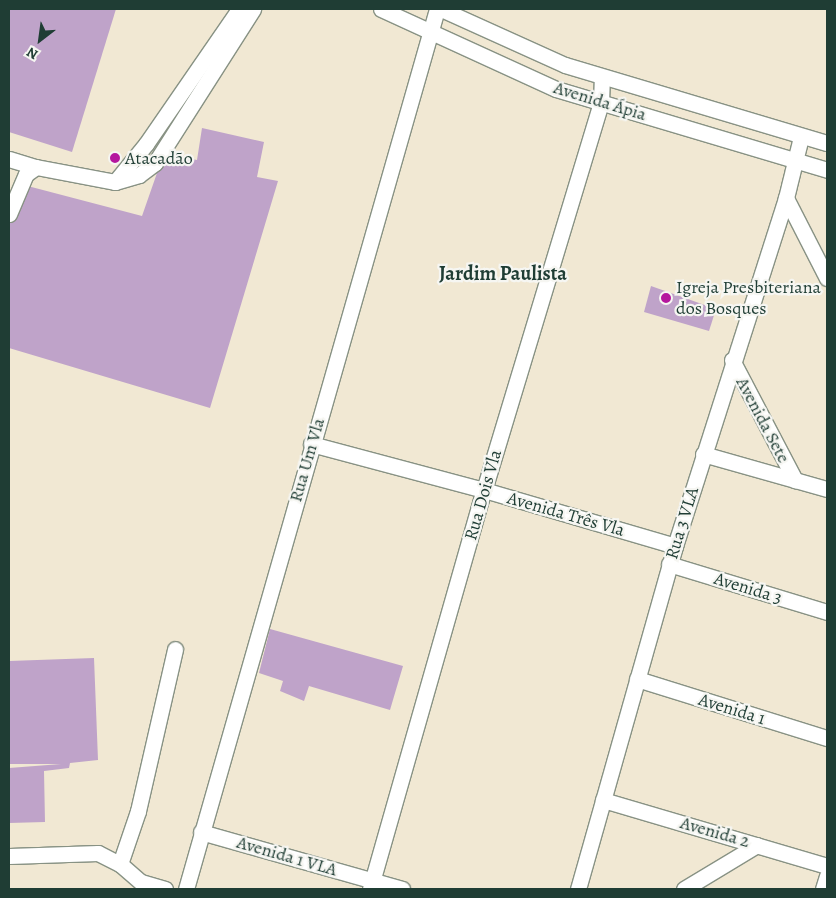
<!DOCTYPE html>
<meta charset="utf-8">
<style>
body{margin:0}
#map{position:relative;width:836px;height:898px;overflow:hidden;background:#f1e8d3;font-family:Alegreya,serif}
div>[style]{position:absolute}
[style*='--x']{left:calc(var(--x)*1px);top:calc(var(--y)*1px);width:calc(var(--w)*1px);rotate:calc(var(--a)*1deg)}
.building>*{inset:0;background:#bfa3c9}
.roads{filter:drop-shadow(1px 0 #889284) drop-shadow(-1px 0 #889284) drop-shadow(0 1px #889284) drop-shadow(0 -1px #889284)}
.minor>*{height:15px;margin:-7.5px;padding:0 7.5px;transform-origin:7.5px;border-radius:7.5px;background:#fff}
.dots>*{width:14px;height:14px;translate:-50% -50%;box-sizing:border-box;border:2px solid #f6f6f2;border-radius:50%}
span{translate:-50% -50%;white-space:nowrap;text-align:center;line-height:1.15;-webkit-text-stroke:4.5px #f6f6f2;paint-order:stroke}
.street-label{font-size:18px;color:#1f3d34}
.poi-label{font-size:18px;color:#1f3d34}
.left{translate:0 -50%;text-align:left}
.quarter-label{font-size:20px;color:#1f3d34;font-weight:700}
.frame{position:absolute;inset:0;border:10px solid #1f3d34;pointer-events:none}
.north{position:absolute;left:15px;top:15px;width:50px;height:50px;-webkit-text-stroke:4px #f6f6f2;paint-order:stroke;rotate:210deg;font-size:14px;font-weight:700;line-height:20px;text-align:center;color:#1f3d34}
.north::after{content:'';display:block;margin:auto;width:18px;height:22px;background:#1f3d34;clip-path:polygon(50% 0,100% 100%,50% 72%,0 100%)}
</style>
<div id="map">
<div class="building">
<div style="clip-path:polygon(9px 9px,116px 9px,72px 152px,9px 132px)"></div>
<div style="clip-path:polygon(202px 128px,264px 142px,257px 177px,278px 181px,210px 408px,9px 348px,9px 227px,20px 184px,142px 216px,164px 153px,197px 160px)"></div>
<div style="clip-path:polygon(651px 286px,716px 309px,709px 331px,644px 312px)"></div>
<div style="clip-path:polygon(270px 629px,403px 666px,390px 710px,309px 686px,304px 701px,280px 691px,283px 681px,259px 673px)"></div>
<div style="clip-path:polygon(94px 658px,98px 760px,70px 763px,69px 768px,44px 771px,45px 822px,9px 823px,9px 768px,61px 764px,9px 764px,9px 661px)"></div>
</div>
<div class="roads">
<div class="minor">
<div style="--x:381;--y:9;--w:192;--a:24.6"></div>
<div style="--x:556;--y:89;--w:283;--a:16.6"></div>
<div style="--x:441;--y:9;--w:136;--a:24.3"></div>
<div style="--x:565;--y:65;--w:273;--a:16.6"></div>
<div style="--x:9;--y:159;--w:28;--a:17"></div>
<div style="--x:115;--y:182;--w:49;--a:-50.8"></div>
<div style="--x:146;--y:144;--w:164;--a:-55.4"></div>
<div style="--x:786;--y:198;--w:90;--a:62.9"></div>
<div style="--x:9;--y:214;--w:43;--a:-67"></div>
<div style="--x:26;--y:174;--w:12;--a:-35"></div>
<div style="--x:36;--y:167;--w:80;--a:10.8"></div>
<div style="--x:115;--y:182;--w:25;--a:-16"></div>
<div style="--x:139;--y:175;--w:20;--a:-37"></div>
<div style="--x:155;--y:163;--w:183;--a:-57.5"></div>
<div style="--x:732;--y:360;--w:136;--a:62.3"></div>
<div style="--x:311;--y:444;--w:179;--a:14.9"></div>
<div style="--x:484;--y:490;--w:199;--a:16.3"></div>
<div style="--x:703;--y:454;--w:129;--a:15.8"></div>
<div style="--x:669;--y:564;--w:165;--a:16.9"></div>
<div style="--x:637;--y:679;--w:199;--a:17.3"></div>
<div style="--x:603;--y:800;--w:234;--a:16.4"></div>
<div style="--x:201;--y:832;--w:209;--a:15.8"></div>
<div style="--x:9;--y:856;--w:89;--a:-1.9"></div>
<div style="--x:98;--y:853;--w:25;--a:27"></div>
<div style="--x:120;--y:864;--w:28;--a:41"></div>
<div style="--x:141;--y:882;--w:25;--a:16"></div>
<div style="--x:120;--y:864;--w:56;--a:-71.2"></div>
<div style="--x:138;--y:811;--w:166;--a:-77.1"></div>
<div style="--x:186;--y:889;--w:915;--a:-74.08"></div>
<div style="--x:370;--y:889;--w:415;--a:-74.1"></div>
<div style="--x:484;--y:490;--w:404;--a:-73.2"></div>
<div style="--x:601;--y:103;--w:26;--a:-88"></div>
<div style="--x:578;--y:889;--w:356;--a:-74.2"></div>
<div style="--x:675;--y:546;--w:365;--a:-72.3"></div>
<div style="--x:786;--y:198;--w:63;--a:-76.2"></div>
<div style="--x:684;--y:889;--w:85;--a:-31.1"></div>
<div style="--x:823;--y:889;--w:14;--a:-73"></div>
</div>
</div>
<div class="dots">
<div style="left:115px;top:158px;background:#b5179e"></div>
<div style="left:666px;top:298px;background:#b5179e"></div>
</div>
<div class="street-label">
<span style="left:600px;top:101px;rotate:17deg">Avenida Ápia</span>
<span style="left:763px;top:420px;rotate:62deg">Avenida Sete</span>
<span style="left:307px;top:460px;rotate:-74deg">Rua Um Vla</span>
<span style="left:483px;top:495px;rotate:-74deg">Rua Dois Vla</span>
<span style="left:566px;top:514px;rotate:16deg">Avenida Três Vla</span>
<span style="left:682px;top:523px;rotate:-73deg">Rua 3 VLA</span>
<span style="left:748px;top:588px;rotate:17deg">Avenida 3</span>
<span style="left:732px;top:709px;rotate:17deg">Avenida 1</span>
<span style="left:715px;top:832px;rotate:16deg">Avenida 2</span>
<span style="left:287px;top:856px;rotate:16deg">Avenida 1 VLA</span>
</div>
<div class="poi-label">
<span class="left" style="left:125px;top:158px">Atacadão</span>
<span class="left" style="left:676px;top:298px">Igreja Presbiteriana<br>dos Bosques</span>
</div>
<div class="quarter-label">
<span style="left:503px;top:273px">Jardim Paulista</span>
</div>
<div class="frame"></div>
<div class="north">N</div>
</div>
